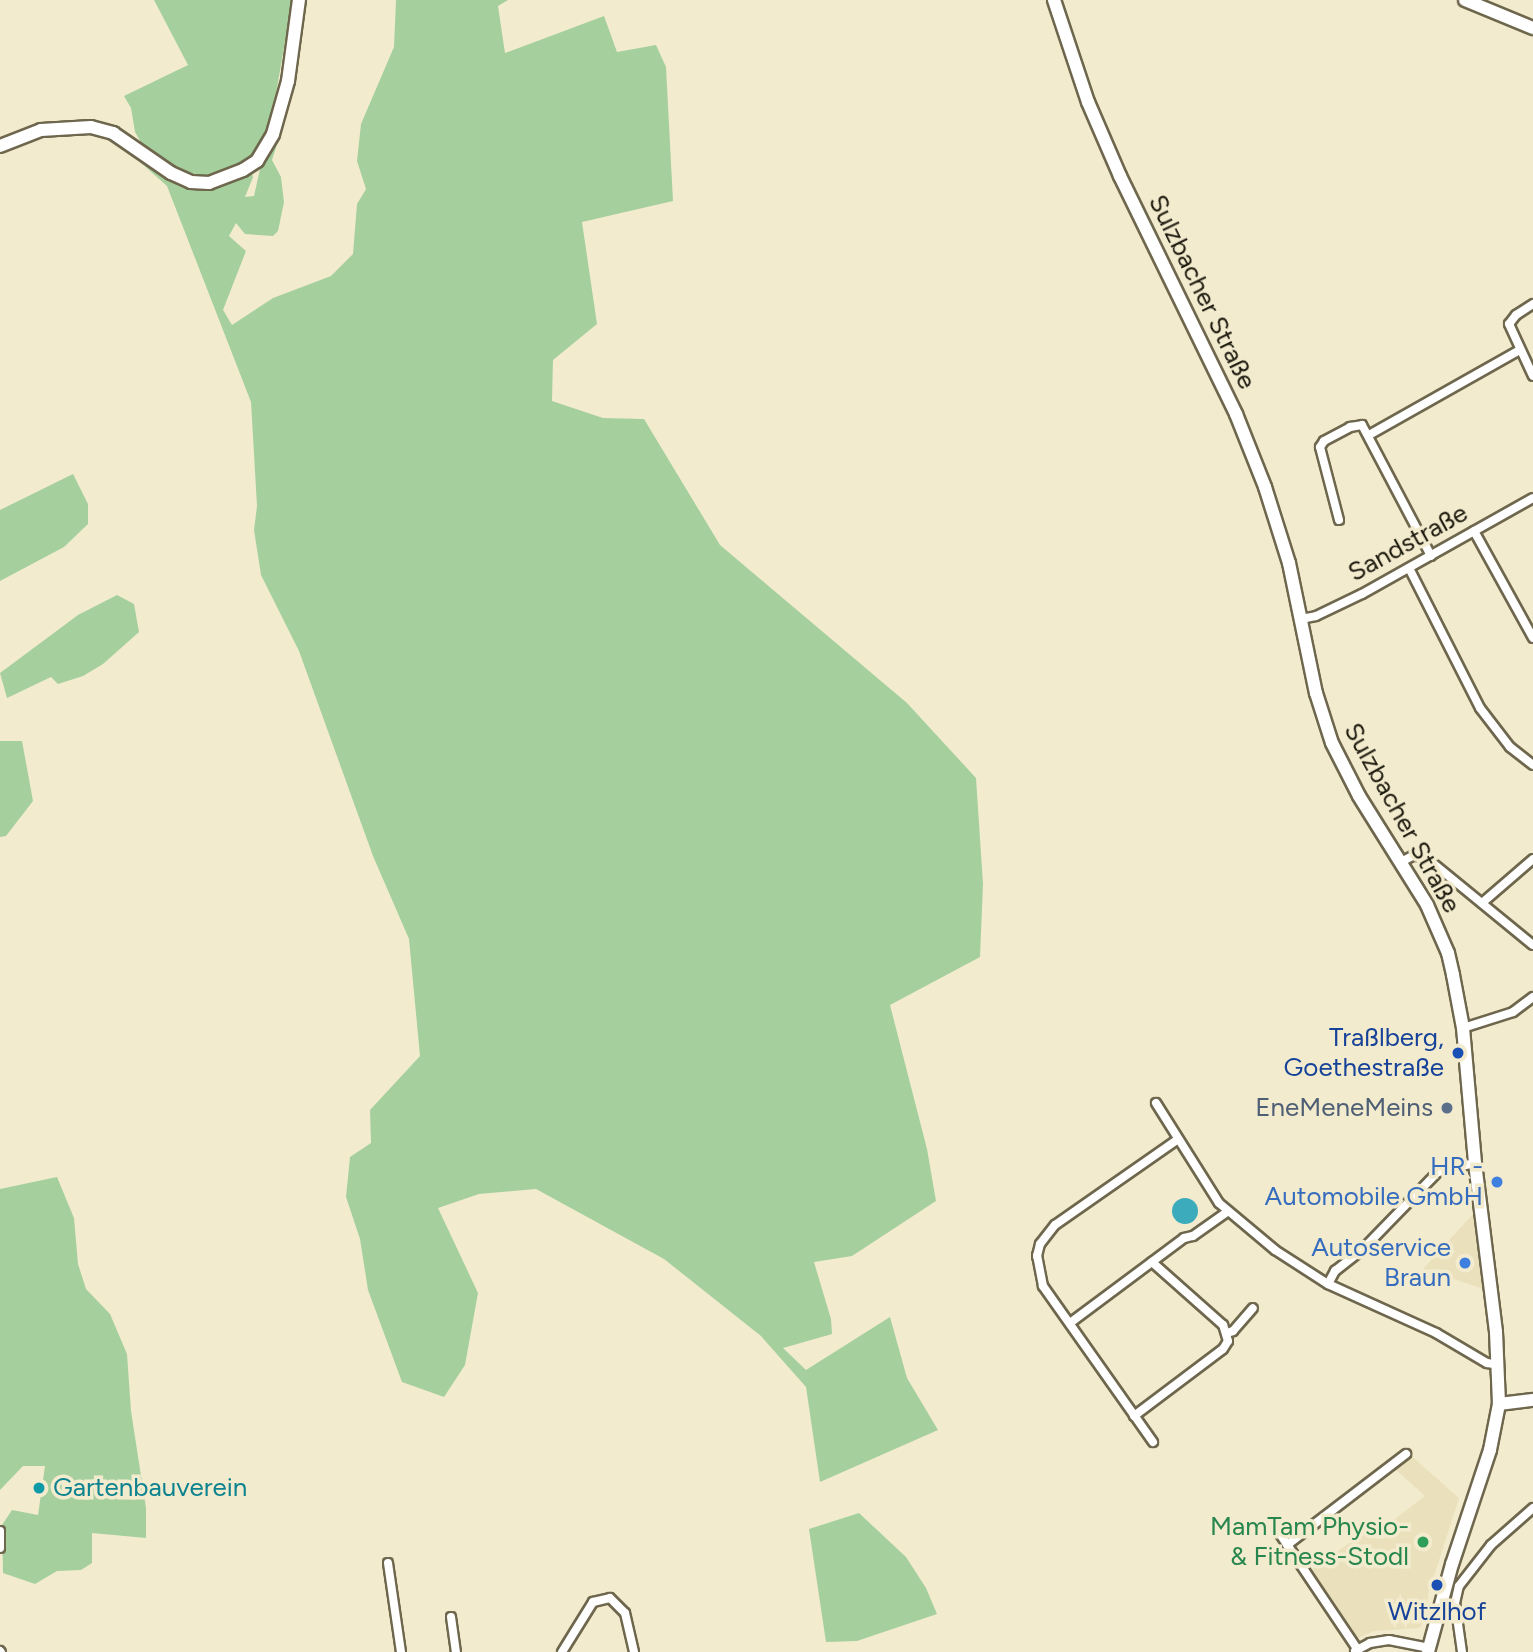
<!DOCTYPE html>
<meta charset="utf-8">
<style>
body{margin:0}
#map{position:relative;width:1533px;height:1652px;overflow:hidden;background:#f3ebce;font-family:Figtree,sans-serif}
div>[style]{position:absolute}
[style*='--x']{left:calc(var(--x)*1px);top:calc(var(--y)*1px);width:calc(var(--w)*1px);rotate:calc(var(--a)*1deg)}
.built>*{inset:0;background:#eae0bb}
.green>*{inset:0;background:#a5d09e}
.water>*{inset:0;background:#3cabbb}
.round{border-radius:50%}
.roads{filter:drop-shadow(2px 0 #6e674d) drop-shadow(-2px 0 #6e674d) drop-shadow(0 2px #6e674d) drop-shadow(0 -2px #6e674d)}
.street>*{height:8px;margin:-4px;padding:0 4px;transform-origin:4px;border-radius:4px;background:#fff}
.secondary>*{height:12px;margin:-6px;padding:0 6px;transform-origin:6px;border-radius:6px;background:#fff}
.dots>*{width:19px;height:19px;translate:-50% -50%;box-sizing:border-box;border:4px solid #f3ebce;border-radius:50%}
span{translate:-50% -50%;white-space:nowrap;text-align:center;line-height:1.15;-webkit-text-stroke:7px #f3ebce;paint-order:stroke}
.street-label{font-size:26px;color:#1c190e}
.transit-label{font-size:26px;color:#164399}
.right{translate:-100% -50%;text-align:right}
.service-label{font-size:26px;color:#4e5e75}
.shop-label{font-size:26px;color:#366cbe}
.culture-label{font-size:26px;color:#0d838f}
.left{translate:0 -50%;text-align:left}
.leisure-label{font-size:26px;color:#27864d}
</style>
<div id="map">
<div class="built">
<div style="clip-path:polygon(1474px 1213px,1484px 1284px,1484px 1289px,1423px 1269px)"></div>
<div style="clip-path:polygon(1409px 1454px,1459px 1498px,1428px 1595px,1427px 1618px,1419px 1628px,1374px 1631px,1347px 1643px,1303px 1576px,1379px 1522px,1384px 1527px,1425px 1496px,1394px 1468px)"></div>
</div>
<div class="green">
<div style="clip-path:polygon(154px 0,292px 0,271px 123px,260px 150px,244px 165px,222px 174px,204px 176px,183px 171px,163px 162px,142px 144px,135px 132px,131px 108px,124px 96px,188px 65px)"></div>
<div style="clip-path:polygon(396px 0,508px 0,498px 6px,505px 53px,604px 16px,617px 52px,656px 45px,666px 67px,673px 201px,582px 222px,597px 324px,553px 360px,552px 401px,603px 418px,644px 419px,720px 545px,907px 703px,976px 778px,983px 884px,980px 957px,890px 1005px,927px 1149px,936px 1201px,852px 1256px,814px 1262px,831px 1319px,832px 1334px,783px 1348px,806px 1370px,890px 1317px,907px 1378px,938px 1430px,820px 1482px,806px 1387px,761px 1336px,664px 1259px,536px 1189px,479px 1194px,438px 1208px,478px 1293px,465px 1365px,444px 1397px,402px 1382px,368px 1290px,360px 1239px,346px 1197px,350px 1157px,371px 1143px,370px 1110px,420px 1056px,409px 939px,373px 856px,299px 651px,261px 575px,254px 530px,257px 506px,251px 402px,167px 186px,131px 154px,133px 152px,178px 183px,251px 171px,253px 177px,245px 197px,254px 196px,262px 160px,285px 106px,289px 106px,272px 160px,281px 177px,284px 202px,278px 231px,273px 236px,245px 234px,236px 223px,229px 236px,246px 251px,223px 310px,232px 325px,273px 298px,331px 276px,353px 254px,357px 204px,366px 189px,357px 161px,361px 124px,394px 47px)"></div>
<div style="clip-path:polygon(73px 474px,88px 504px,88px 524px,64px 547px,0 581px,0 510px)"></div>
<div style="clip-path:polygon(117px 595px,134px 604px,139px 632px,103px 664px,83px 676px,58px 684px,51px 677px,7px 698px,0 673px,78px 615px)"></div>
<div style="clip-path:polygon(0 741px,22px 741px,33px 801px,6px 836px,0 837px)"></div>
<div style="clip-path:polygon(57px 1177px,74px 1218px,78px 1264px,86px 1289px,110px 1314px,127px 1354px,131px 1411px,146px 1508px,146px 1538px,92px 1533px,92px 1563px,81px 1570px,57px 1571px,35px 1584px,3px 1573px,2px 1525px,12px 1510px,38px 1515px,45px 1466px,23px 1466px,0 1490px,0 1189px)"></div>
<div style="clip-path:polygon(859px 1513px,906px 1557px,926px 1588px,937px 1614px,857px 1641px,826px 1642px,809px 1529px)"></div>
</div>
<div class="water">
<div class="round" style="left:1172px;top:1198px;width:26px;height:26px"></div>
</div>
<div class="roads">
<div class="street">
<div style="--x:1533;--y:304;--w:20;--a:147"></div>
<div style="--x:1516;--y:315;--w:11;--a:128"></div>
<div style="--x:1509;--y:324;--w:57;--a:65.2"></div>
<div style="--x:1369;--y:435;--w:173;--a:-29.4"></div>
<div style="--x:1339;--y:520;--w:75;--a:-104.6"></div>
<div style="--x:1320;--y:447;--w:7;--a:-56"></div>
<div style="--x:1324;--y:441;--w:30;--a:-28"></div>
<div style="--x:1350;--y:427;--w:12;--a:-9"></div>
<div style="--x:1362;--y:425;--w:148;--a:62.2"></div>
<div style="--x:1474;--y:531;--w:122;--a:61.1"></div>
<div style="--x:1409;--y:568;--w:157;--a:63.1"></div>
<div style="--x:1480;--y:708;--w:49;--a:52.4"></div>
<div style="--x:1510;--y:747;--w:29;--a:38"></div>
<div style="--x:1301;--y:619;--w:15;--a:-11"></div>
<div style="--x:1316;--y:616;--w:51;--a:-25.6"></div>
<div style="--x:1362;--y:594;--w:196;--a:-29.3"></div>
<div style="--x:1401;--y:862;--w:15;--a:-28"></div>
<div style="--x:1414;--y:855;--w:16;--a:18"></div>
<div style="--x:1429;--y:860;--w:134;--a:39.3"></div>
<div style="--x:1482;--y:903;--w:67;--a:-40.8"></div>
<div style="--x:1463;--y:1028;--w:52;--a:-17.7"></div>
<div style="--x:1513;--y:1012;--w:25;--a:-37"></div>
<div style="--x:1156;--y:1103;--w:118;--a:57.8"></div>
<div style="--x:1219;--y:1203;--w:73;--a:40"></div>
<div style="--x:1275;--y:1250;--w:63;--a:32.7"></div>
<div style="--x:1328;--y:1284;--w:119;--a:24.4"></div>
<div style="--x:1436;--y:1333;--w:59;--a:30.5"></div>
<div style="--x:1487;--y:1363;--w:12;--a:9"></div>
<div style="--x:1328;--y:1284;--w:15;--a:-62"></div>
<div style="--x:1335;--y:1271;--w:36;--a:-38"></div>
<div style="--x:1363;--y:1249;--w:107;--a:-45.8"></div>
<div style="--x:1438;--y:1172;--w:38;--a:-14"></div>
<div style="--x:1070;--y:1323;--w:142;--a:-36.7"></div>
<div style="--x:1184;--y:1238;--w:9;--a:-13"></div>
<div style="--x:1193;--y:1236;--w:42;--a:-35.2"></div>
<div style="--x:1227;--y:1333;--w:6;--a:-18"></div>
<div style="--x:1233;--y:1331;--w:30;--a:-49"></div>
<div style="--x:1134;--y:1416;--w:111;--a:-37"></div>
<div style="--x:1223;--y:1349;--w:9;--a:-58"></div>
<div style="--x:1228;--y:1341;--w:17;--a:-107"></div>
<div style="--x:1223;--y:1325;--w:95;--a:-138.4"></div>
<div style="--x:1153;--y:1442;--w:191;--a:-125.2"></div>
<div style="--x:1043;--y:1286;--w:31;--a:-101"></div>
<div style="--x:1037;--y:1256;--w:12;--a:-76"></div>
<div style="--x:1040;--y:1244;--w:24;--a:-52"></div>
<div style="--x:1055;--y:1225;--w:149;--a:-34.9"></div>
<div style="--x:0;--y:1531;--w:17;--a:90"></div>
<div style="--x:1280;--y:1534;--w:140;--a:56.1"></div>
<div style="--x:1287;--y:1545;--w:150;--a:-37.4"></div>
<div style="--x:388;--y:1563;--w:90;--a:81.7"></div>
<div style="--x:451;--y:1617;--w:35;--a:82"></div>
<div style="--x:0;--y:1651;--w:1;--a:45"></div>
<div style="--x:1355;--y:1651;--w:17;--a:-28"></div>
<div style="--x:1370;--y:1643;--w:19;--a:-9"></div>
<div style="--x:1389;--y:1640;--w:41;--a:11.3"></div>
<div style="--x:562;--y:1652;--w:59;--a:-58.2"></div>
<div style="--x:593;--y:1602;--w:17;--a:-13"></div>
<div style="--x:610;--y:1598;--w:21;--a:45"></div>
<div style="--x:625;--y:1613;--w:40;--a:77"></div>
<div style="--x:1462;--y:1652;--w:49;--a:-98.1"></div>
<div style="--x:1455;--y:1603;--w:17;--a:-77"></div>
<div style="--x:1459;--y:1586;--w:52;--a:-52"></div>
<div style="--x:1491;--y:1545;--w:56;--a:-41.4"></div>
</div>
<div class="secondary">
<div style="--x:1054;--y:0;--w:108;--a:71.6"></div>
<div style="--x:1088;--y:102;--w:81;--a:66.6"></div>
<div style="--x:1120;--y:176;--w:265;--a:64"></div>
<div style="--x:1236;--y:414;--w:79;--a:68.3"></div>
<div style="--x:1265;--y:487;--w:80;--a:72.5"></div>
<div style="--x:1289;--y:563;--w:133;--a:78.3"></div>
<div style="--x:1316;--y:693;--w:52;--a:72.3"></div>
<div style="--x:1332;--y:743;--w:59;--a:63"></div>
<div style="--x:1359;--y:796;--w:128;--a:58"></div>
<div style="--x:1427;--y:905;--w:52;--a:66.4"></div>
<div style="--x:1448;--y:953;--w:23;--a:77"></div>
<div style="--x:1453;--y:975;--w:54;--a:79.3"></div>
<div style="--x:1463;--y:1028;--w:136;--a:84.9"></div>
<div style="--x:1475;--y:1163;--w:170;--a:82.9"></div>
<div style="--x:1496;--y:1332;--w:72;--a:87.6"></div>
<div style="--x:1499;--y:1404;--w:47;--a:101.1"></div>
<div style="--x:1490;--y:1450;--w:120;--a:108.4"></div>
<div style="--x:1452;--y:1564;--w:91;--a:105.3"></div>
<div style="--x:1465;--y:0;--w:74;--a:22.4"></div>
<div style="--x:0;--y:146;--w:44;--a:-21.3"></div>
<div style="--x:41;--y:130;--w:50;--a:-3.4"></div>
<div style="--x:91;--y:127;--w:23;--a:15"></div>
<div style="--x:113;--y:133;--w:70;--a:34.6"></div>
<div style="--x:171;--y:173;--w:22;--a:24"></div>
<div style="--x:191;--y:182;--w:18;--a:3"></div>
<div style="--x:209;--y:183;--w:36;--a:-21"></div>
<div style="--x:243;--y:170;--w:17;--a:-33"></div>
<div style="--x:257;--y:161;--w:31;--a:-59"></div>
<div style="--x:273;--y:134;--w:55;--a:-74.2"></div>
<div style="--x:288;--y:81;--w:82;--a:-82.3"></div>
<div style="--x:1499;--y:1404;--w:34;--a:-7"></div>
</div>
</div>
<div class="dots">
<div style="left:1458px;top:1053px;background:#1a4fb4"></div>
<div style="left:1447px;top:1108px;background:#5c6f8a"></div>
<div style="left:1497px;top:1182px;background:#3f7fe0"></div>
<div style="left:1465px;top:1263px;background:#3f7fe0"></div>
<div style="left:39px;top:1488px;background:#0f9aa8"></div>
<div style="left:1423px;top:1542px;background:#2e9e5b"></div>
<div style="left:1437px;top:1585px;background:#1a4fb4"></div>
</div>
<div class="street-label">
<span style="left:1202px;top:292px;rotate:64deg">Sulzbacher Straße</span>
<span style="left:1408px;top:543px;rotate:-29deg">Sandstraße</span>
<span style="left:1402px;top:818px;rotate:61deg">Sulzbacher Straße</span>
</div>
<div class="transit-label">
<span class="right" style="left:1444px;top:1053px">Traßlberg,<br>Goethestraße</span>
<span style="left:1437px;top:1612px">Witzlhof</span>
</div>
<div class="service-label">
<span class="right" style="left:1433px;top:1108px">EneMeneMeins</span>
</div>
<div class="shop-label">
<span class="right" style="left:1483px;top:1182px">HR -<br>Automobile GmbH</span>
<span class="right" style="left:1451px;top:1263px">Autoservice<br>Braun</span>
</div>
<div class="culture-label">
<span class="left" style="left:53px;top:1488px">Gartenbauverein</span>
</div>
<div class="leisure-label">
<span class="right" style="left:1409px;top:1542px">MamTam Physio-<br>&amp; Fitness-Stodl</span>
</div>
</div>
